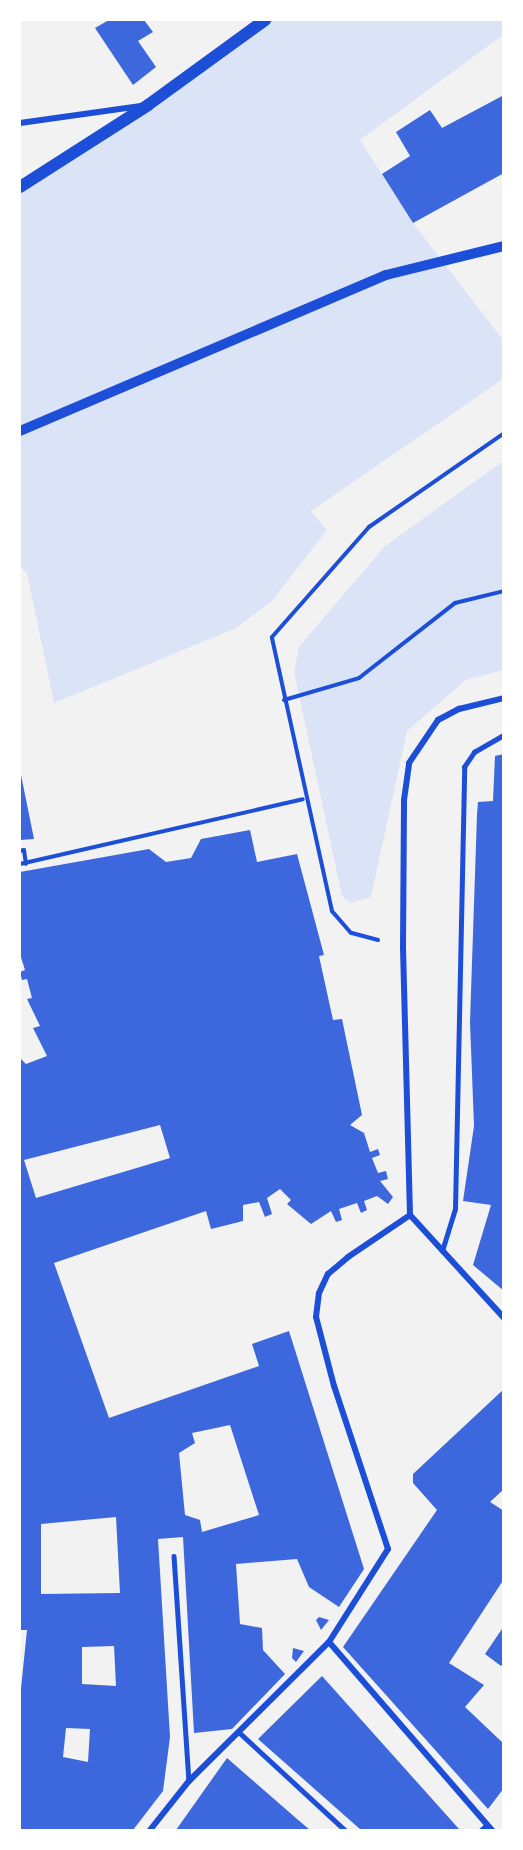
<!DOCTYPE html>
<style>
body{margin:0}
#map{position:relative;width:523px;height:1850px;overflow:hidden;background:#f2f2f2;font-family:"Times New Roman",serif}
div>[style]{position:absolute}
[style*='--x']{left:calc(var(--x)*1px);top:calc(var(--y)*1px);width:calc(var(--w)*1px);rotate:calc(var(--a)*1deg)}
.green>*{inset:0;background:#dbe4f7}
.building>*{inset:0;background:#3d67dc}
.path>*{height:4px;margin:-2px;padding:0 2px;transform-origin:2px;border-radius:2px;background:#1d4ed8}
.service>*{height:4.5px;margin:-2.25px;padding:0 2.25px;transform-origin:2.25px;border-radius:2.25px;background:#1d4ed8}
.minor>*{height:6px;margin:-3px;padding:0 3px;transform-origin:3px;border-radius:3px;background:#1d4ed8}
.tertiary>*{height:10px;margin:-5px;padding:0 5px;transform-origin:5px;border-radius:5px;background:#1d4ed8}
.secondary>*{height:12px;margin:-6px;padding:0 6px;transform-origin:6px;border-radius:6px;background:#1d4ed8}
span{translate:-50% -50%;white-space:nowrap;text-align:center;line-height:1.15;-webkit-text-stroke:6px #fff;paint-order:stroke}
.frame{position:absolute;inset:0;border:21px solid #fff;pointer-events:none}
</style>
<div id="map">
<div class="green">
<div style="clip-path:polygon(265px 20px,503px 20px,503px 35px,360px 140px,413px 223px,503px 340px,503px 379px,311px 511px,327px 530px,271px 602px,234px 629px,54px 703px,27px 573px,20px 566px,20px 187px)"></div>
<div style="clip-path:polygon(503px 461px,503px 670px,466px 680px,407px 731px,371px 897px,350px 903px,342px 896px,294px 672px,299px 647px,384px 547px)"></div>
</div>
<div class="building">
<div style="clip-path:polygon(109px 20px,144px 20px,153px 32px,138px 41px,156px 67px,133px 85px,95px 28px)"></div>
<div style="clip-path:polygon(504px 95px,504px 173px,413px 223px,382px 174px,410px 156px,396px 132px,430px 110px,442px 128px)"></div>
<div style="clip-path:polygon(504px 754px,504px 1291px,473px 1265px,491px 1205px,463px 1201px,474px 1126px,470px 1022px,477px 815px,478px 802px,493px 801px,495px 756px)"></div>
<div style="clip-path:polygon(21px 775px,34px 839px,20px 840px,20px 776px)"></div>
<div style="clip-path:polygon(evenodd,250px 830px,257px 862px,297px 854px,324px 955px,319px 956px,333px 1020px,342px 1019px,362px 1115px,350px 1125px,364px 1133px,370px 1152px,378px 1149px,380px 1155px,372px 1158px,378px 1173px,386px 1171px,388px 1179px,380px 1181px,393px 1197px,388px 1204px,377px 1196px,364px 1201px,367px 1210px,361px 1213px,357px 1203px,339px 1209px,342px 1220px,336px 1222px,331px 1211px,311px 1224px,287px 1204px,291px 1200px,280px 1189px,267px 1198px,272px 1214px,265px 1217px,259px 1202px,243px 1205px,243px 1221px,211px 1229px,206px 1211px,54px 1263px,109px 1418px,259px 1366px,252px 1344px,289px 1331px,364px 1569px,339px 1607px,309px 1587px,297px 1559px,236px 1564px,240px 1624px,262px 1628px,263px 1650px,285px 1674px,232px 1729px,194px 1733px,183px 1537px,158px 1539px,170px 1737px,163px 1791px,133px 1830px,20px 1830px,20px 1698px,27px 1630px,20px 1630px,20px 1058px,26px 1064px,47px 1056px,33px 1028px,40px 1026px,27px 999px,32px 998px,27px 979px,22px 980px,20px 972px,25px 970px,20px 954px,20px 872px,149px 849px,166px 862px,191px 858px,201px 839px,250px 830px,160px 1125px,170px 1158px,36px 1198px,24px 1160px,160px 1125px,250px 830px,230px 1425px,259px 1515px,202px 1532px,200px 1520px,185px 1515px,179px 1453px,195px 1443px,192px 1433px,230px 1425px,250px 830px,116px 1517px,120px 1593px,41px 1594px,41px 1524px,116px 1517px,250px 830px,114px 1646px,116px 1686px,82px 1684px,82px 1647px,114px 1646px,250px 830px,66px 1728px,90px 1729px,88px 1762px,63px 1757px,66px 1728px)"></div>
<div style="clip-path:polygon(504px 1389px,504px 1489px,490px 1502px,504px 1511px,504px 1579px,449px 1663px,484px 1685px,465px 1707px,504px 1744px,504px 1788px,488px 1809px,343px 1647px,437px 1510px,413px 1483px,413px 1474px)"></div>
<div style="clip-path:polygon(319px 1617px,329px 1620px,321px 1630px,316px 1620px)"></div>
<div style="clip-path:polygon(504px 1626px,504px 1664px,501px 1666px,485px 1654px)"></div>
<div style="clip-path:polygon(293px 1648px,304px 1651px,296px 1662px,292px 1658px)"></div>
<div style="clip-path:polygon(322px 1676px,459px 1829px,458px 1830px,361px 1830px,258px 1739px)"></div>
<div style="clip-path:polygon(227px 1758px,297px 1819px,310px 1830px,176px 1830px)"></div>
</div>
<div class="path">
<div style="--x:284;--y:700;--w:78;--a:-16.3"></div>
<div style="--x:359;--y:678;--w:122;--a:-38"></div>
<div style="--x:455;--y:603;--w:50;--a:-13.8"></div>
<div style="--x:20;--y:851;--w:4;--a:-14"></div>
<div style="--x:24;--y:850;--w:14;--a:82"></div>
<div style="--x:20;--y:864;--w:290;--a:-12.9"></div>
<div style="--x:378;--y:940;--w:28;--a:-165"></div>
<div style="--x:351;--y:933;--w:29;--a:-131"></div>
<div style="--x:332;--y:911;--w:280;--a:-102.4"></div>
<div style="--x:272;--y:637;--w:147;--a:-48.6"></div>
<div style="--x:369;--y:527;--w:165;--a:-34.8"></div>
</div>
<div class="service">
<div style="--x:442;--y:1251;--w:44;--a:-72.8"></div>
<div style="--x:455;--y:1209;--w:442;--a:-88.8"></div>
<div style="--x:464;--y:767;--w:18;--a:-56"></div>
<div style="--x:474;--y:752;--w:34;--a:-30"></div>
<div style="--x:174;--y:1556;--w:225;--a:86.2"></div>
<div style="--x:241;--y:1734;--w:142;--a:42.7"></div>
<div style="--x:481;--y:1830;--w:8;--a:-40"></div>
</div>
<div class="minor">
<div style="--x:20;--y:123;--w:122;--a:-8"></div>
<div style="--x:410;--y:1215;--w:139;--a:47.6"></div>
<div style="--x:329;--y:1642;--w:249;--a:49.1"></div>
<div style="--x:150;--y:1830;--w:63;--a:-51.5"></div>
<div style="--x:189;--y:1781;--w:197;--a:-44.8"></div>
<div style="--x:329;--y:1642;--w:110;--a:-57.6"></div>
<div style="--x:388;--y:1549;--w:172;--a:-108.3"></div>
<div style="--x:334;--y:1386;--w:71;--a:-104.6"></div>
<div style="--x:316;--y:1317;--w:24;--a:-83"></div>
<div style="--x:319;--y:1293;--w:21;--a:-65"></div>
<div style="--x:328;--y:1274;--w:26;--a:-40"></div>
<div style="--x:348;--y:1257;--w:75;--a:-34.1"></div>
<div style="--x:410;--y:1215;--w:268;--a:-91.5"></div>
<div style="--x:403;--y:947;--w:147;--a:-89.6"></div>
<div style="--x:404;--y:800;--w:37;--a:-82"></div>
<div style="--x:409;--y:763;--w:52;--a:-56"></div>
<div style="--x:438;--y:720;--w:24;--a:-28"></div>
<div style="--x:459;--y:709;--w:46;--a:-13.7"></div>
</div>
<div class="tertiary">
<div style="--x:20;--y:431;--w:398;--a:-23.1"></div>
<div style="--x:386;--y:275;--w:122;--a:-13.8"></div>
</div>
<div class="secondary">
<div style="--x:20;--y:187;--w:152;--a:-32.6"></div>
<div style="--x:148;--y:105;--w:145;--a:-36"></div>
</div>
<div class="frame"></div>
</div>
